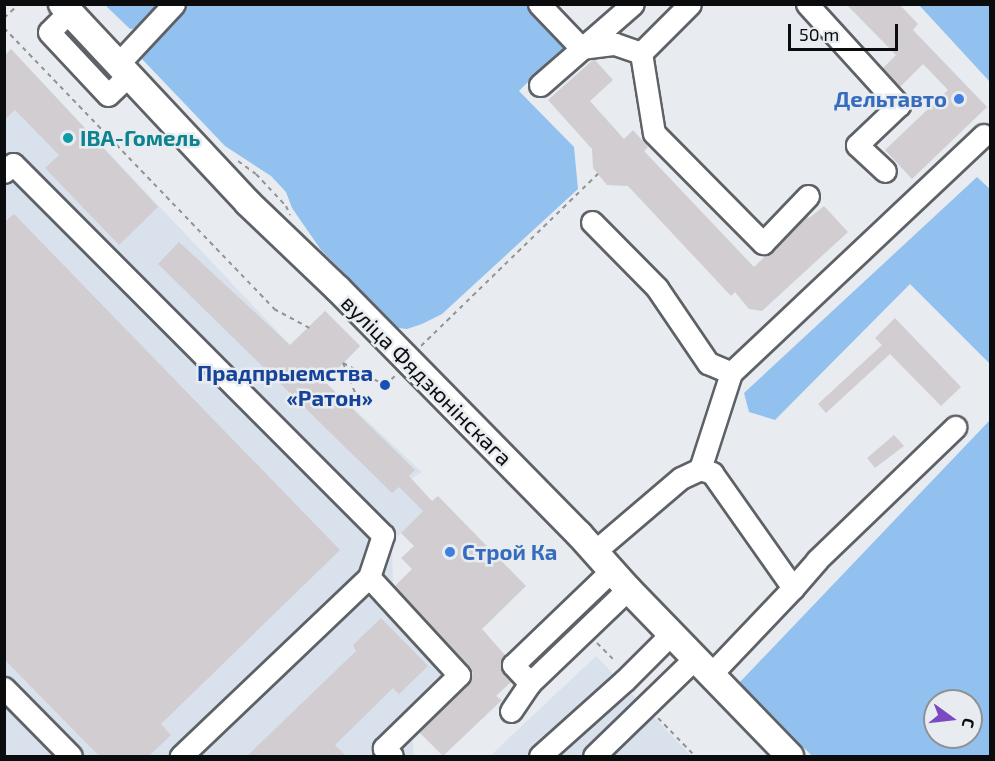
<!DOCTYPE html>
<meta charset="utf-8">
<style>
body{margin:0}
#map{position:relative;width:995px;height:761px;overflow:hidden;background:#e8ecf0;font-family:"Exo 2",sans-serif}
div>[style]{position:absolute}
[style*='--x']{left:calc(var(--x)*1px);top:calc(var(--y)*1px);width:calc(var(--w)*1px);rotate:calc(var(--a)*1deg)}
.built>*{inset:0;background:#d8e1ec}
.green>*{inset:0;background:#92c1ef}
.building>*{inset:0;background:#d1cdd1}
.path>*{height:2px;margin-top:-1px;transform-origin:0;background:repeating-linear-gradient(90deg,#919497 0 4.5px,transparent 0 9px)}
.roads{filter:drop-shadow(2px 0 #5e6266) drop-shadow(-2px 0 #5e6266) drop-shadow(0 2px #5e6266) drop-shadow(0 -2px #5e6266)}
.minor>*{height:21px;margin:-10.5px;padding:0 10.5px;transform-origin:10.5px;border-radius:10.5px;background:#fff}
.major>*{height:26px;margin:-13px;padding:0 13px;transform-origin:13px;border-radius:13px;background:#fff}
.dots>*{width:16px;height:16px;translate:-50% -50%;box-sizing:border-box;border:3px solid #e8ecf0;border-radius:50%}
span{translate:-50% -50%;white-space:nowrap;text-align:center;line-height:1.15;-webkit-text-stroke:5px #e8ecf0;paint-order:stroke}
.shop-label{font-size:22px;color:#366cbe;font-weight:700}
.right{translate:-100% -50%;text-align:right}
.left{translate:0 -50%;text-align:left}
.culture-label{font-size:22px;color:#0d838f;font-weight:700}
.transit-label{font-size:22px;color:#164399;font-weight:700}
.street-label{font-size:22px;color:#0a0c0d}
.frame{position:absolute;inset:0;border:6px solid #0a0c0d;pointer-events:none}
.north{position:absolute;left:923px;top:689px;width:60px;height:60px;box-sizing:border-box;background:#e8ecf0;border:2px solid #8f9295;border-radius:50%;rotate:105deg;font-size:16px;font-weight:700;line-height:24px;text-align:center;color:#0a0c0d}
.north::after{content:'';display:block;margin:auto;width:21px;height:27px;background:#7b49c1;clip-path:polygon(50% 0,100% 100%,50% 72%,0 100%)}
.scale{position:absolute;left:788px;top:24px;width:110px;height:27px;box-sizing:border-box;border:3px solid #0a0c0d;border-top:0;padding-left:8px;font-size:18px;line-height:21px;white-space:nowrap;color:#0a0c0d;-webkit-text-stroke:4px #e8ecf0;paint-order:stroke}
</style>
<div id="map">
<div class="built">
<div style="clip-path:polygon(11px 49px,290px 345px,325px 311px,360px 346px,325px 382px,422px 472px,399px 487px,423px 511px,392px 542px,393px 588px,473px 673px,412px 734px,414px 756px,5px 756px,4px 56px)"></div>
<div style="clip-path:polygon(596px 656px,691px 756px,490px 756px)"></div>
</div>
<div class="green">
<div style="clip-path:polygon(105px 5px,162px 5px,140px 28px,130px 29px)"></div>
<div style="clip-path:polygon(187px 5px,531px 5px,559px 35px,568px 49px,552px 65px,544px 66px,519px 91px,574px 147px,578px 189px,442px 314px,422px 324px,407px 329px,398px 328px,321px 250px,292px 208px,286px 192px,271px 176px,225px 146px,142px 59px,143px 51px)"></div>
<div style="clip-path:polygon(919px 5px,990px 5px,990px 82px)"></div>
<div style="clip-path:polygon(977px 177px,990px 189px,990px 364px,910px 284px,775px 420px,749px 412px,744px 393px)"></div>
<div style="clip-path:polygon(evenodd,990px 420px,990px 756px,812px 756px,740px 682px,990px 420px,935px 701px,971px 701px,971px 737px,935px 737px,935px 701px)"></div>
</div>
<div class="building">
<div style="clip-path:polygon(846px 4px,899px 4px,918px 24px,913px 30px,987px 107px,912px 179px,885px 150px,948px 90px,923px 64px,900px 87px,883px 68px,896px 55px)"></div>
<div style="clip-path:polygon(11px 49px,158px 207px,119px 245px,45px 168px,59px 155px,15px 110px,4px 120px,4px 56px)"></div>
<div style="clip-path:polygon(594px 59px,613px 80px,590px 101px,624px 139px,633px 130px,648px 147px,644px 151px,754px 267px,807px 216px,809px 218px,824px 206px,848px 232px,762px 311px,749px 309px,735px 292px,731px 296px,628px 186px,607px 185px,593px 168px,592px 149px,548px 100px)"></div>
<div style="clip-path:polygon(14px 214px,340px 550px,161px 724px,171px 735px,149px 756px,99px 756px,4px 659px,4px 222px)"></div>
<div style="clip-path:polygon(179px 242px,290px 345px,325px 311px,360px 346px,325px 382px,415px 470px,409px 476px,432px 501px,438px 496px,526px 586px,482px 629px,505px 655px,501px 669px,511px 682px,496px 696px,502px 700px,443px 756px,419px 732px,468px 684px,473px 673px,395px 586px,412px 569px,401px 558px,414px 546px,401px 533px,423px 511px,399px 487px,392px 493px,158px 264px)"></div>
<div style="clip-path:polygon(895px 318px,961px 387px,941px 406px,890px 354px,826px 413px,818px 404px,882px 345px,875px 338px)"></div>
<div style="clip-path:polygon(894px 435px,904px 446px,875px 468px,867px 458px)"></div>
<div style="clip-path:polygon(381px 618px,428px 666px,399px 694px,393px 688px,335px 745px,346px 756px,247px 756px,356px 651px,353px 645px)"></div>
</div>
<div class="path">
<div style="--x:990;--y:4;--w:2;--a:90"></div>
<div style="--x:4;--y:18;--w:21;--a:-43"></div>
<div style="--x:4;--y:28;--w:390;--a:46.1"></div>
<div style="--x:274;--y:309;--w:40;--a:28"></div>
<div style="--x:238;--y:161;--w:22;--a:36"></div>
<div style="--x:256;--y:174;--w:44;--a:46.8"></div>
<div style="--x:286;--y:206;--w:10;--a:66"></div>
<div style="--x:421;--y:346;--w:247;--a:-44.2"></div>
<div style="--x:343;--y:363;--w:47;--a:27.6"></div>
<div style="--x:385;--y:385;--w:13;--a:-42"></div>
<div style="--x:343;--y:363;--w:35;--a:68"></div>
<div style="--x:597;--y:643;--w:27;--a:45"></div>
<div style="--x:658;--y:718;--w:53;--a:45.8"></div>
</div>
<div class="roads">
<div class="minor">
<div style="--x:539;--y:4;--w:61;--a:46.3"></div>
<div style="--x:581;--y:48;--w:34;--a:-7"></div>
<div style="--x:615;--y:44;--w:28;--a:19"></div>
<div style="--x:641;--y:53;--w:81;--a:80.8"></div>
<div style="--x:654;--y:133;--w:155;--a:45.3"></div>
<div style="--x:763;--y:243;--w:65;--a:-46.2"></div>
<div style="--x:807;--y:4;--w:137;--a:47.7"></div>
<div style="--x:899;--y:105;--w:58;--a:136.4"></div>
<div style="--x:857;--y:145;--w:38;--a:43"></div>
<div style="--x:69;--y:12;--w:28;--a:135"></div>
<div style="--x:49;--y:32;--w:86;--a:46.9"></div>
<div style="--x:108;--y:95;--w:29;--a:-44"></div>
<div style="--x:641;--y:53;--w:69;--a:-45"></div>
<div style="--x:118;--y:64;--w:82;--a:-47"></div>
<div style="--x:540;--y:85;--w:123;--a:-41.1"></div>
<div style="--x:4;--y:172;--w:12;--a:-42"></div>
<div style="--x:13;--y:164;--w:524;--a:45.08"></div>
<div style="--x:383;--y:535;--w:44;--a:108.4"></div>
<div style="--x:369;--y:577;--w:260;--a:136.4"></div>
<div style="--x:592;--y:222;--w:93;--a:45.4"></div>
<div style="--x:657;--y:288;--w:91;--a:55.8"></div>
<div style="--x:708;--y:363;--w:25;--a:23"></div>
<div style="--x:700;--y:469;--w:101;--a:-72.1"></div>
<div style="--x:731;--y:373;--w:347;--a:-43.3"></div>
<div style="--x:594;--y:552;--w:114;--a:-40.4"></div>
<div style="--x:681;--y:478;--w:21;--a:-25"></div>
<div style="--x:700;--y:469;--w:13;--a:18"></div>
<div style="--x:712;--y:473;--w:141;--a:54.8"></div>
<div style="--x:793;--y:588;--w:119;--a:133.6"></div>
<div style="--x:369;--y:577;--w:133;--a:47.4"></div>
<div style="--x:459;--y:675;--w:105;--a:135.8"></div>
<div style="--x:384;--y:748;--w:11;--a:45"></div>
<div style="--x:793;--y:588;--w:37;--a:-49"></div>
<div style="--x:817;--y:560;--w:192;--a:-43.9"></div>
<div style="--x:530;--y:683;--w:136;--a:-43.8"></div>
<div style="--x:4;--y:688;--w:95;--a:45.4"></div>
<div style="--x:511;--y:711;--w:34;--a:-56"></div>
<div style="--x:530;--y:683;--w:25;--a:-133"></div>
<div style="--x:513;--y:665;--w:136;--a:-43.8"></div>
<div style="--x:540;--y:756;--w:113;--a:-41.8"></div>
<div style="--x:624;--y:681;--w:66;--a:-45"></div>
<div style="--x:594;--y:756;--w:141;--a:-44.1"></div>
</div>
<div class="major">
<div style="--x:62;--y:4;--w:272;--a:46.9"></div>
<div style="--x:248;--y:203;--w:124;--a:43.7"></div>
<div style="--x:338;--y:289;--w:344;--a:45.5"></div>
<div style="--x:579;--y:534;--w:74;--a:48.3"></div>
<div style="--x:628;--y:589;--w:233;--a:45.9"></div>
</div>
</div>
<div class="dots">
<div style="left:959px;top:99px;background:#3f7fe0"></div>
<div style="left:68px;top:138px;background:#0f9aa8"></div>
<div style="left:385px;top:385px;background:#1a4fb4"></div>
<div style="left:450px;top:552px;background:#3f7fe0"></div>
</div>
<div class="shop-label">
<span class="right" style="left:947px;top:99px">Дельтавто</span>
<span class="left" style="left:462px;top:552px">Строй Ка</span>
</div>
<div class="culture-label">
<span class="left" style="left:80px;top:138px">IBA-Гомель</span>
</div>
<div class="transit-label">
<span class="right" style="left:373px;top:385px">Прадпрыемства<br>«Ратон»</span>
</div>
<div class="street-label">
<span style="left:427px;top:380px;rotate:45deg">вуліца Фядзюнінскага</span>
</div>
<div class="frame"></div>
<div class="north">С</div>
<div class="scale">50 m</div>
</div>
